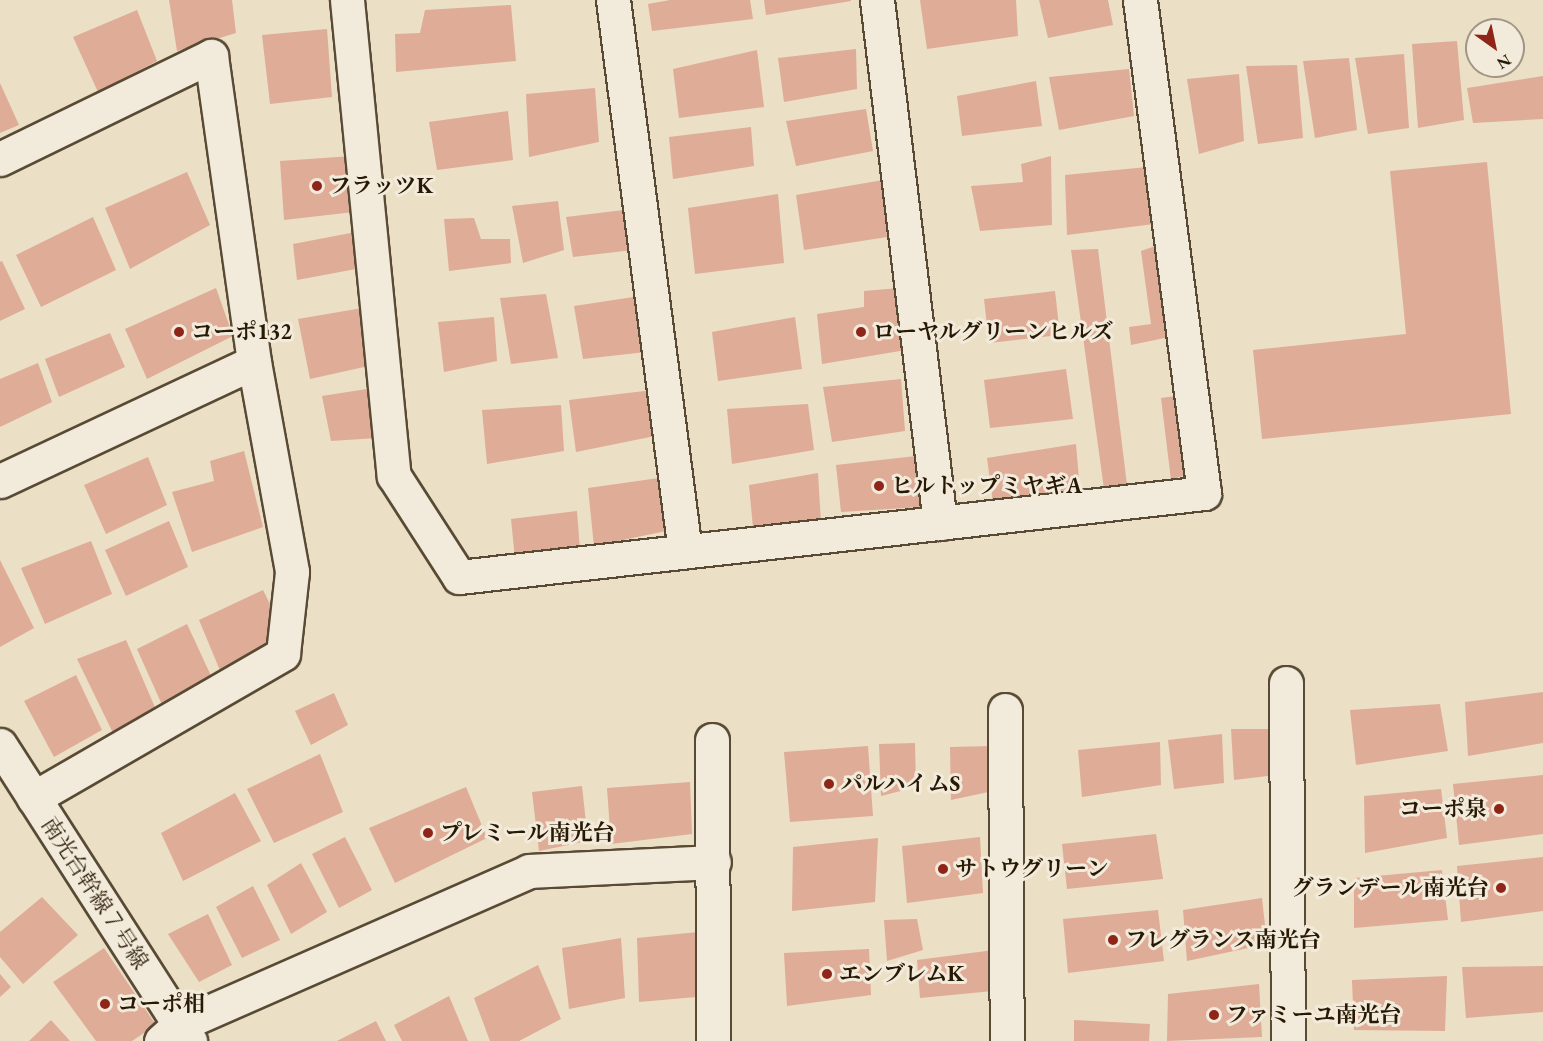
<!DOCTYPE html>
<meta charset="utf-8">
<style>
body{margin:0}
#map{position:relative;width:1543px;height:1041px;overflow:hidden;background:#ebdfc6;font-family:"EB Garamond","Noto Serif JP",serif}
div>[style]{position:absolute}
[style*='--x']{left:calc(var(--x)*1px);top:calc(var(--y)*1px);width:calc(var(--w)*1px);rotate:calc(var(--a)*1deg)}
.building>*{inset:0;background:#dfac97}
.roads{filter:drop-shadow(2px 0 #584a34) drop-shadow(-2px 0 #584a34) drop-shadow(0 2px #584a34) drop-shadow(0 -2px #584a34)}
.street>*{height:33px;margin:-16.5px;padding:0 16.5px;transform-origin:16.5px;border-radius:16.5px;background:#f2eada}
.secondary>*{height:33px;margin:-16.5px;padding:0 16.5px;transform-origin:16.5px;border-radius:16.5px;background:#f2eada}
.dots>*{width:16px;height:16px;translate:-50% -50%;box-sizing:border-box;border:3px solid #f2eada;border-radius:50%}
span{translate:-50% -50%;white-space:nowrap;text-align:center;line-height:1.15;-webkit-text-stroke:6px #f2eada;paint-order:stroke}
.poi-label{font-size:22px;color:#271904;font-weight:700}
.left{translate:0 -50%;text-align:left}
.right{translate:-100% -50%;text-align:right}
.street-label{font-size:22px;color:#271904}
.north{position:absolute;left:1465px;top:18px;width:60px;height:60px;box-sizing:border-box;background:#f2eada;border:2px solid #a19684;border-radius:50%;rotate:147deg;font-size:16px;font-weight:700;line-height:24px;text-align:center;color:#271904}
.north::after{content:'';display:block;margin:auto;width:21px;height:27px;background:#8f2418;clip-path:polygon(50% 0,100% 100%,50% 72%,0 100%)}
</style>
<div id="map">
<div class="building">
<div style="clip-path:polygon(169px 0,232px 0,236px 33px,177px 51px)"></div>
<div style="clip-path:polygon(670px 0,750px 0,753px 19px,652px 31px,648px 4px)"></div>
<div style="clip-path:polygon(764px 0,851px 0,851px 1px,766px 15px)"></div>
<div style="clip-path:polygon(920px 0,1016px 0,1018px 36px,927px 49px)"></div>
<div style="clip-path:polygon(1039px 0,1108px 0,1113px 25px,1048px 38px)"></div>
<div style="clip-path:polygon(511px 5px,516px 61px,396px 72px,395px 34px,420px 33px,425px 10px)"></div>
<div style="clip-path:polygon(137px 10px,157px 61px,98px 92px,73px 37px)"></div>
<div style="clip-path:polygon(327px 29px,332px 97px,270px 104px,262px 35px)"></div>
<div style="clip-path:polygon(1457px 41px,1464px 120px,1418px 128px,1412px 44px)"></div>
<div style="clip-path:polygon(856px 49px,857px 89px,784px 102px,778px 58px)"></div>
<div style="clip-path:polygon(757px 50px,764px 107px,679px 118px,673px 69px)"></div>
<div style="clip-path:polygon(1404px 54px,1409px 128px,1368px 134px,1355px 58px)"></div>
<div style="clip-path:polygon(1349px 58px,1357px 130px,1315px 138px,1303px 61px)"></div>
<div style="clip-path:polygon(1297px 65px,1303px 138px,1258px 144px,1246px 66px)"></div>
<div style="clip-path:polygon(1129px 69px,1134px 116px,1059px 130px,1049px 77px)"></div>
<div style="clip-path:polygon(1239px 74px,1244px 141px,1199px 154px,1187px 79px)"></div>
<div style="clip-path:polygon(1543px 76px,1543px 119px,1473px 123px,1467px 88px)"></div>
<div style="clip-path:polygon(1036px 81px,1042px 126px,962px 136px,957px 96px)"></div>
<div style="clip-path:polygon(0 83px,19px 125px,0 133px)"></div>
<div style="clip-path:polygon(595px 88px,599px 142px,529px 157px,526px 94px)"></div>
<div style="clip-path:polygon(866px 109px,873px 151px,796px 166px,786px 121px)"></div>
<div style="clip-path:polygon(508px 111px,513px 160px,437px 170px,429px 122px)"></div>
<div style="clip-path:polygon(751px 127px,754px 166px,673px 179px,669px 137px)"></div>
<div style="clip-path:polygon(352px 156px,354px 212px,284px 220px,280px 161px)"></div>
<div style="clip-path:polygon(1051px 156px,1052px 225px,980px 231px,971px 186px,1023px 182px,1021px 164px)"></div>
<div style="clip-path:polygon(1487px 162px,1511px 414px,1262px 439px,1253px 350px,1406px 334px,1390px 171px)"></div>
<div style="clip-path:polygon(1147px 167px,1154px 224px,1067px 235px,1065px 175px)"></div>
<div style="clip-path:polygon(187px 172px,210px 225px,130px 269px,105px 208px)"></div>
<div style="clip-path:polygon(883px 180px,887px 237px,804px 250px,796px 195px)"></div>
<div style="clip-path:polygon(778px 194px,784px 263px,695px 274px,688px 208px)"></div>
<div style="clip-path:polygon(558px 201px,564px 250px,523px 263px,512px 206px)"></div>
<div style="clip-path:polygon(632px 209px,633px 250px,573px 257px,566px 217px)"></div>
<div style="clip-path:polygon(93px 217px,116px 270px,41px 307px,16px 255px)"></div>
<div style="clip-path:polygon(474px 218px,481px 239px,510px 239px,511px 263px,449px 271px,444px 219px)"></div>
<div style="clip-path:polygon(356px 232px,356px 269px,297px 280px,293px 244px)"></div>
<div style="clip-path:polygon(1161px 244px,1174px 336px,1131px 345px,1129px 327px,1151px 324px,1141px 251px)"></div>
<div style="clip-path:polygon(1098px 249px,1128px 493px,1105px 496px,1071px 250px)"></div>
<div style="clip-path:polygon(2px 261px,25px 309px,0 321px,0 262px)"></div>
<div style="clip-path:polygon(216px 288px,233px 336px,147px 379px,125px 329px)"></div>
<div style="clip-path:polygon(899px 288px,906px 350px,822px 364px,817px 314px,864px 307px,864px 291px)"></div>
<div style="clip-path:polygon(1055px 291px,1060px 335px,989px 343px,984px 299px)"></div>
<div style="clip-path:polygon(546px 294px,558px 358px,511px 364px,500px 298px)"></div>
<div style="clip-path:polygon(640px 296px,646px 352px,583px 359px,574px 306px)"></div>
<div style="clip-path:polygon(368px 307px,373px 365px,310px 379px,298px 319px)"></div>
<div style="clip-path:polygon(494px 317px,497px 361px,444px 372px,438px 322px)"></div>
<div style="clip-path:polygon(795px 317px,802px 369px,718px 381px,712px 332px)"></div>
<div style="clip-path:polygon(110px 333px,125px 367px,59px 397px,45px 359px)"></div>
<div style="clip-path:polygon(38px 363px,52px 402px,0 427px,0 379px)"></div>
<div style="clip-path:polygon(1066px 369px,1073px 419px,990px 428px,984px 380px)"></div>
<div style="clip-path:polygon(901px 379px,905px 431px,832px 442px,823px 387px)"></div>
<div style="clip-path:polygon(373px 388px,377px 438px,331px 441px,322px 396px)"></div>
<div style="clip-path:polygon(653px 390px,660px 435px,576px 452px,569px 400px)"></div>
<div style="clip-path:polygon(1183px 395px,1194px 472px,1171px 480px,1161px 398px)"></div>
<div style="clip-path:polygon(808px 404px,814px 450px,732px 464px,727px 409px)"></div>
<div style="clip-path:polygon(561px 405px,564px 451px,487px 464px,482px 410px)"></div>
<div style="clip-path:polygon(1076px 444px,1080px 491px,993px 503px,987px 458px)"></div>
<div style="clip-path:polygon(244px 451px,263px 527px,192px 552px,172px 492px,214px 481px,210px 461px)"></div>
<div style="clip-path:polygon(916px 456px,921px 507px,841px 512px,836px 465px)"></div>
<div style="clip-path:polygon(148px 457px,167px 505px,106px 534px,84px 485px)"></div>
<div style="clip-path:polygon(818px 473px,821px 522px,753px 528px,749px 485px)"></div>
<div style="clip-path:polygon(659px 478px,671px 530px,594px 546px,588px 488px)"></div>
<div style="clip-path:polygon(577px 511px,580px 550px,515px 559px,511px 519px)"></div>
<div style="clip-path:polygon(169px 521px,188px 567px,126px 596px,105px 550px)"></div>
<div style="clip-path:polygon(91px 541px,112px 594px,45px 624px,21px 568px)"></div>
<div style="clip-path:polygon(0 560px,34px 628px,0 647px)"></div>
<div style="clip-path:polygon(263px 590px,273px 610px,271px 642px,221px 673px,199px 620px)"></div>
<div style="clip-path:polygon(187px 624px,213px 680px,163px 707px,137px 649px)"></div>
<div style="clip-path:polygon(126px 640px,157px 712px,114px 735px,77px 659px)"></div>
<div style="clip-path:polygon(76px 675px,102px 730px,54px 757px,24px 701px)"></div>
<div style="clip-path:polygon(1543px 692px,1543px 743px,1468px 756px,1465px 702px)"></div>
<div style="clip-path:polygon(334px 693px,348px 725px,311px 745px,295px 711px)"></div>
<div style="clip-path:polygon(1440px 704px,1448px 751px,1356px 765px,1350px 710px)"></div>
<div style="clip-path:polygon(1231px 729px,1277px 729px,1276px 775px,1234px 780px)"></div>
<div style="clip-path:polygon(1222px 734px,1224px 783px,1174px 789px,1168px 740px)"></div>
<div style="clip-path:polygon(1160px 742px,1161px 785px,1082px 797px,1078px 750px)"></div>
<div style="clip-path:polygon(915px 743px,916px 787px,881px 796px,879px 744px)"></div>
<div style="clip-path:polygon(868px 746px,873px 816px,790px 822px,784px 752px)"></div>
<div style="clip-path:polygon(993px 746px,993px 791px,951px 800px,950px 747px)"></div>
<div style="clip-path:polygon(320px 754px,343px 812px,274px 843px,247px 789px)"></div>
<div style="clip-path:polygon(1543px 775px,1543px 834px,1459px 845px,1453px 784px)"></div>
<div style="clip-path:polygon(690px 782px,692px 834px,611px 844px,607px 788px)"></div>
<div style="clip-path:polygon(582px 786px,588px 841px,539px 851px,532px 792px)"></div>
<div style="clip-path:polygon(466px 787px,487px 838px,395px 883px,369px 828px)"></div>
<div style="clip-path:polygon(1441px 789px,1447px 838px,1365px 853px,1364px 796px)"></div>
<div style="clip-path:polygon(235px 793px,261px 841px,183px 881px,161px 833px)"></div>
<div style="clip-path:polygon(1156px 834px,1163px 879px,1067px 889px,1062px 844px)"></div>
<div style="clip-path:polygon(345px 837px,372px 890px,339px 908px,312px 854px)"></div>
<div style="clip-path:polygon(980px 837px,983px 893px,907px 903px,902px 846px)"></div>
<div style="clip-path:polygon(878px 838px,875px 902px,792px 911px,793px 847px)"></div>
<div style="clip-path:polygon(1543px 857px,1543px 911px,1461px 922px,1457px 866px)"></div>
<div style="clip-path:polygon(301px 863px,327px 912px,291px 934px,267px 885px)"></div>
<div style="clip-path:polygon(1442px 870px,1448px 920px,1354px 928px,1354px 878px)"></div>
<div style="clip-path:polygon(253px 886px,280px 940px,242px 958px,216px 907px)"></div>
<div style="clip-path:polygon(42px 897px,78px 935px,23px 984px,0 957px,0 932px)"></div>
<div style="clip-path:polygon(1262px 898px,1267px 944px,1187px 961px,1183px 910px)"></div>
<div style="clip-path:polygon(1158px 910px,1164px 961px,1068px 973px,1063px 919px)"></div>
<div style="clip-path:polygon(208px 914px,232px 965px,199px 982px,168px 934px)"></div>
<div style="clip-path:polygon(917px 919px,923px 950px,887px 961px,884px 920px)"></div>
<div style="clip-path:polygon(698px 932px,696px 997px,639px 1002px,637px 938px)"></div>
<div style="clip-path:polygon(621px 938px,625px 998px,569px 1009px,562px 948px)"></div>
<div style="clip-path:polygon(104px 948px,156px 1025px,132px 1041px,96px 1041px,53px 982px)"></div>
<div style="clip-path:polygon(869px 949px,871px 995px,787px 1006px,784px 953px)"></div>
<div style="clip-path:polygon(994px 950px,993px 991px,920px 998px,917px 960px)"></div>
<div style="clip-path:polygon(538px 965px,561px 1019px,519px 1041px,490px 1041px,474px 998px)"></div>
<div style="clip-path:polygon(1543px 966px,1543px 1012px,1466px 1018px,1462px 967px)"></div>
<div style="clip-path:polygon(0 974px,11px 987px,0 997px)"></div>
<div style="clip-path:polygon(1447px 976px,1445px 1031px,1354px 1030px,1352px 980px)"></div>
<div style="clip-path:polygon(1259px 984px,1262px 1037px,1167px 1041px,1168px 994px)"></div>
<div style="clip-path:polygon(449px 996px,468px 1041px,402px 1041px,394px 1025px)"></div>
<div style="clip-path:polygon(51px 1020px,70px 1041px,29px 1041px)"></div>
<div style="clip-path:polygon(1074px 1020px,1150px 1024px,1149px 1041px,1074px 1041px)"></div>
<div style="clip-path:polygon(376px 1021px,386px 1041px,337px 1041px)"></div>
</div>
<div class="roads">
<div class="street">
<div style="--x:347;--y:0;--w:478;--a:84.4"></div>
<div style="--x:394;--y:476;--w:120;--a:57.2"></div>
<div style="--x:459;--y:577;--w:750;--a:-6.43"></div>
<div style="--x:1204;--y:493;--w:497;--a:-97.4"></div>
<div style="--x:613;--y:0;--w:556;--a:82.56"></div>
<div style="--x:877;--y:0;--w:527;--a:83.13"></div>
<div style="--x:0;--y:159;--w:235;--a:-26"></div>
<div style="--x:211;--y:56;--w:309;--a:82"></div>
<div style="--x:254;--y:362;--w:213;--a:79.7"></div>
<div style="--x:292;--y:572;--w:82;--a:96.3"></div>
<div style="--x:283;--y:654;--w:288;--a:150"></div>
<div style="--x:0;--y:481;--w:280;--a:-25.1"></div>
<div style="--x:1286;--y:683;--w:358;--a:89.7"></div>
<div style="--x:1005;--y:710;--w:331;--a:89.7"></div>
<div style="--x:712;--y:740;--w:301;--a:89.8"></div>
<div style="--x:161;--y:1041;--w:24;--a:-42"></div>
<div style="--x:179;--y:1025;--w:382;--a:-23.7"></div>
<div style="--x:529;--y:871;--w:185;--a:-2.8"></div>
</div>
<div class="secondary">
<div style="--x:0;--y:745;--w:352;--a:57.3"></div>
</div>
</div>
<div class="dots">
<div style="left:317px;top:186px;background:#8f2418"></div>
<div style="left:179px;top:332px;background:#8f2418"></div>
<div style="left:861px;top:332px;background:#8f2418"></div>
<div style="left:879px;top:486px;background:#8f2418"></div>
<div style="left:829px;top:784px;background:#8f2418"></div>
<div style="left:1499px;top:809px;background:#8f2418"></div>
<div style="left:428px;top:833px;background:#8f2418"></div>
<div style="left:943px;top:869px;background:#8f2418"></div>
<div style="left:1501px;top:888px;background:#8f2418"></div>
<div style="left:1113px;top:940px;background:#8f2418"></div>
<div style="left:827px;top:974px;background:#8f2418"></div>
<div style="left:105px;top:1004px;background:#8f2418"></div>
<div style="left:1214px;top:1015px;background:#8f2418"></div>
</div>
<div class="poi-label">
<span class="left" style="left:329px;top:186px">フラッツK</span>
<span class="left" style="left:191px;top:332px">コーポ132</span>
<span class="left" style="left:873px;top:332px">ローヤルグリーンヒルズ</span>
<span class="left" style="left:891px;top:486px">ヒルトップミヤギA</span>
<span class="left" style="left:841px;top:784px">パルハイムS</span>
<span class="right" style="left:1487px;top:809px">コーポ泉</span>
<span class="left" style="left:440px;top:833px">プレミール南光台</span>
<span class="left" style="left:955px;top:869px">サトウグリーン</span>
<span class="right" style="left:1489px;top:888px">グランデール南光台</span>
<span class="left" style="left:1125px;top:940px">フレグランス南光台</span>
<span class="left" style="left:839px;top:974px">エンブレムK</span>
<span class="left" style="left:117px;top:1004px">コーポ相</span>
<span class="left" style="left:1226px;top:1015px">ファミーユ南光台</span>
</div>
<div class="street-label">
<span style="left:95px;top:893px;rotate:57deg">南光台幹線７号線</span>
</div>
<div class="north">N</div>
</div>
